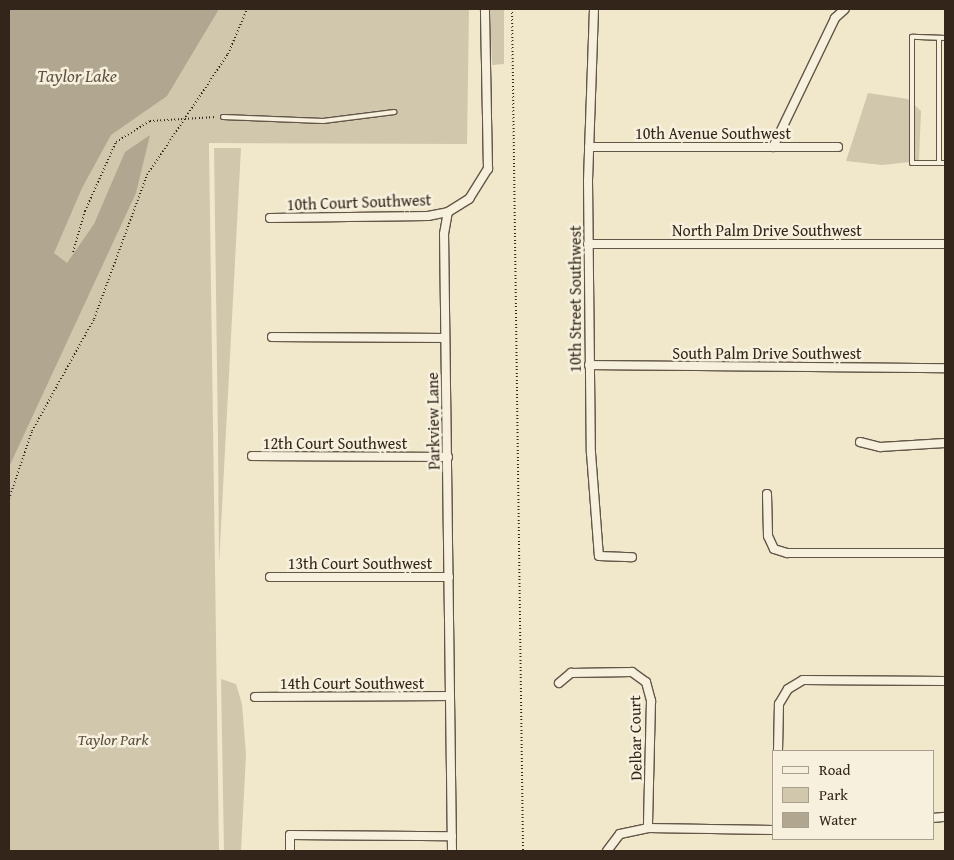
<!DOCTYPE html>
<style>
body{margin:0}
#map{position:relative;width:954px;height:860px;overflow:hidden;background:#f1e8cb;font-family:"Gentium Book Plus",serif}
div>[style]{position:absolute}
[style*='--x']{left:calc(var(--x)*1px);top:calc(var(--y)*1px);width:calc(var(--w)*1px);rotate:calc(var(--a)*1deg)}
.green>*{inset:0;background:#d1c7ad}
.water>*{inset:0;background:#b1a68f}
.path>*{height:2px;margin-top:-1px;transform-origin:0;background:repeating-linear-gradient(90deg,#34251b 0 1px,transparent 0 3.5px)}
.roads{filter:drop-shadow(1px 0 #635647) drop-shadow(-1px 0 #635647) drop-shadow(0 1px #635647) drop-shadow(0 -1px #635647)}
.service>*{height:4px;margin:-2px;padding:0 2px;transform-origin:2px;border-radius:2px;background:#f6f0dd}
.minor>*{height:8px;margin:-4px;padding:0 4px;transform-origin:4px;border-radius:4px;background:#f6f0dd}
span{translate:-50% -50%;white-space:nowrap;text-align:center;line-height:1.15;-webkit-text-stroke:5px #f6f0dd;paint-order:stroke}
.street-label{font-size:16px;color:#34251b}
.park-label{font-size:16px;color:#5b4e40;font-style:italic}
.water-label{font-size:18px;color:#605244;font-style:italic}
.frame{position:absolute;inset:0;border:10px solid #34251b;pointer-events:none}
.legend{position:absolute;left:772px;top:750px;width:162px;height:90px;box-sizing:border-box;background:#f6f0dd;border:1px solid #a89f8f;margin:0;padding:6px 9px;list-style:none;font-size:15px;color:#34251b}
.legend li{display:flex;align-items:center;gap:10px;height:25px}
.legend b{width:25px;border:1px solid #a89f8f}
</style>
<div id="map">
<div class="green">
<div style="clip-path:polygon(9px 9px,469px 9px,467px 144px,209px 143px,219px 851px,9px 851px)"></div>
<div style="clip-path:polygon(490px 9px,504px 9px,504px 64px,492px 65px)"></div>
<div style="clip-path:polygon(868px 93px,908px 99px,921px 111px,919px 161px,882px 165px,846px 161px)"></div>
<div style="clip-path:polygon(214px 148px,241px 148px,219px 564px,218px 439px)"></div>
<div style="clip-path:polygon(221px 679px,236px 684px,242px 704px,246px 755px,241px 851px,224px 851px)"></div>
</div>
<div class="water">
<div style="clip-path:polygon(9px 9px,219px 9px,167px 96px,111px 135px,82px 188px,54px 253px,67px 263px,94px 224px,125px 152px,150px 135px,136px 193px,9px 467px)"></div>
</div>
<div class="path">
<div style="--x:512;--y:9;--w:842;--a:89.25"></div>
<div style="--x:73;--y:252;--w:43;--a:-73.7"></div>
<div style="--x:85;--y:211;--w:76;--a:-65.8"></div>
<div style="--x:116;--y:142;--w:40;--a:-32"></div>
<div style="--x:150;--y:121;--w:66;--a:-3.5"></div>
<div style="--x:9;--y:499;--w:72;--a:-71.3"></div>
<div style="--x:32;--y:431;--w:128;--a:-61"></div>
<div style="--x:94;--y:319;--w:153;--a:-69.8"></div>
<div style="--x:147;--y:175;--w:146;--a:-56.2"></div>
<div style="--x:228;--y:54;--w:49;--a:-67.1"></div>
</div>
<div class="roads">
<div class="service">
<div style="--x:945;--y:38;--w:33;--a:-178"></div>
<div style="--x:912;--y:37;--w:126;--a:90"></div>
<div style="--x:912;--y:163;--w:33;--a:0"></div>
<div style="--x:223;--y:117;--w:100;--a:2.3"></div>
<div style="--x:323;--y:121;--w:72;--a:-7.2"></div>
<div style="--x:939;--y:163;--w:125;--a:-90"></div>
</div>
<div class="minor">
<div style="--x:594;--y:9;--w:172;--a:92"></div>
<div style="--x:588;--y:181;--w:272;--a:89.4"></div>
<div style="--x:591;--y:453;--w:103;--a:85.6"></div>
<div style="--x:599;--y:556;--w:33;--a:2"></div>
<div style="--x:589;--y:147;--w:249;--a:0"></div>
<div style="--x:773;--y:147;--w:143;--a:-64.3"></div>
<div style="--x:835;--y:18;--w:13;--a:-42"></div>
<div style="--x:270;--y:218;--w:158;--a:-0.7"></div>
<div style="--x:428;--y:216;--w:20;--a:-11"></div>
<div style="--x:588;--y:244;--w:357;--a:0"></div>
<div style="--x:272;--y:337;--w:173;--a:0.3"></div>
<div style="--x:589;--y:365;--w:356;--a:0.5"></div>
<div style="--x:860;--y:442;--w:21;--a:14"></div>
<div style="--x:880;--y:447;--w:65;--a:-3.5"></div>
<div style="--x:252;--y:456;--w:196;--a:0.3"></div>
<div style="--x:767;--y:494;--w:42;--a:88.6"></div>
<div style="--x:768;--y:536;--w:14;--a:65"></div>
<div style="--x:774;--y:549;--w:14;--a:17"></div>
<div style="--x:787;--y:553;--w:158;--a:0"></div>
<div style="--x:270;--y:577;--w:179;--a:0"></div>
<div style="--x:559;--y:683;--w:16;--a:-40"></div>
<div style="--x:571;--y:673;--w:61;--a:-0.9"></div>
<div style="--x:632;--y:672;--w:17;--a:36"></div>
<div style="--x:646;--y:682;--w:20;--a:75"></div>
<div style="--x:651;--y:701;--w:127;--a:91.4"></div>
<div style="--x:255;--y:697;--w:194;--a:-0.3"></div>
<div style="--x:778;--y:751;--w:47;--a:-88.8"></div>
<div style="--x:779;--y:704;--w:17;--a:-59"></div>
<div style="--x:788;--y:689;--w:17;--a:-31"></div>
<div style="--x:803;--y:680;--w:142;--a:0.4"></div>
<div style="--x:933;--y:818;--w:12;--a:-5"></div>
<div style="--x:290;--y:851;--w:16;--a:-90"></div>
<div style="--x:290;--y:835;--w:162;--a:0.4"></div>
<div style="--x:452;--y:851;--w:617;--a:-90.74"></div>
<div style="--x:444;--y:234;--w:22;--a:-80"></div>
<div style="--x:448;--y:212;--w:25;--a:-32"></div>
<div style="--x:469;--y:199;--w:36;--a:-58"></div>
<div style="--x:488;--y:169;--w:160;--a:-91.1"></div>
<div style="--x:607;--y:851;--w:21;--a:-53"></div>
<div style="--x:620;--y:834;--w:29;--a:-12"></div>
<div style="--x:648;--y:828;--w:125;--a:0.9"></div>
</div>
</div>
<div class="street-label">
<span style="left:713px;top:133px">10th Avenue Southwest</span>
<span style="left:359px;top:202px;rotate:-2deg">10th Court Southwest</span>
<span style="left:767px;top:230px">North Palm Drive Southwest</span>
<span style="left:575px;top:299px;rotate:-90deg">10th Street Southwest</span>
<span style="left:767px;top:353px">South Palm Drive Southwest</span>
<span style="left:433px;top:421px;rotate:-91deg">Parkview Lane</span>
<span style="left:335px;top:443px">12th Court Southwest</span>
<span style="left:360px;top:563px">13th Court Southwest</span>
<span style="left:352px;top:683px">14th Court Southwest</span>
<span style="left:635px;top:738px;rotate:-91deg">Delbar Court</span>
</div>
<div class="park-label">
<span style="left:113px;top:739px">Taylor Park</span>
</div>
<div class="water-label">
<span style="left:77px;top:76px">Taylor Lake</span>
</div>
<div class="frame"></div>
<ul class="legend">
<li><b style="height:6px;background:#f6f0dd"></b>Road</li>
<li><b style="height:14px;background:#d1c7ad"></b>Park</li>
<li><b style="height:14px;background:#b1a68f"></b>Water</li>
</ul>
</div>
